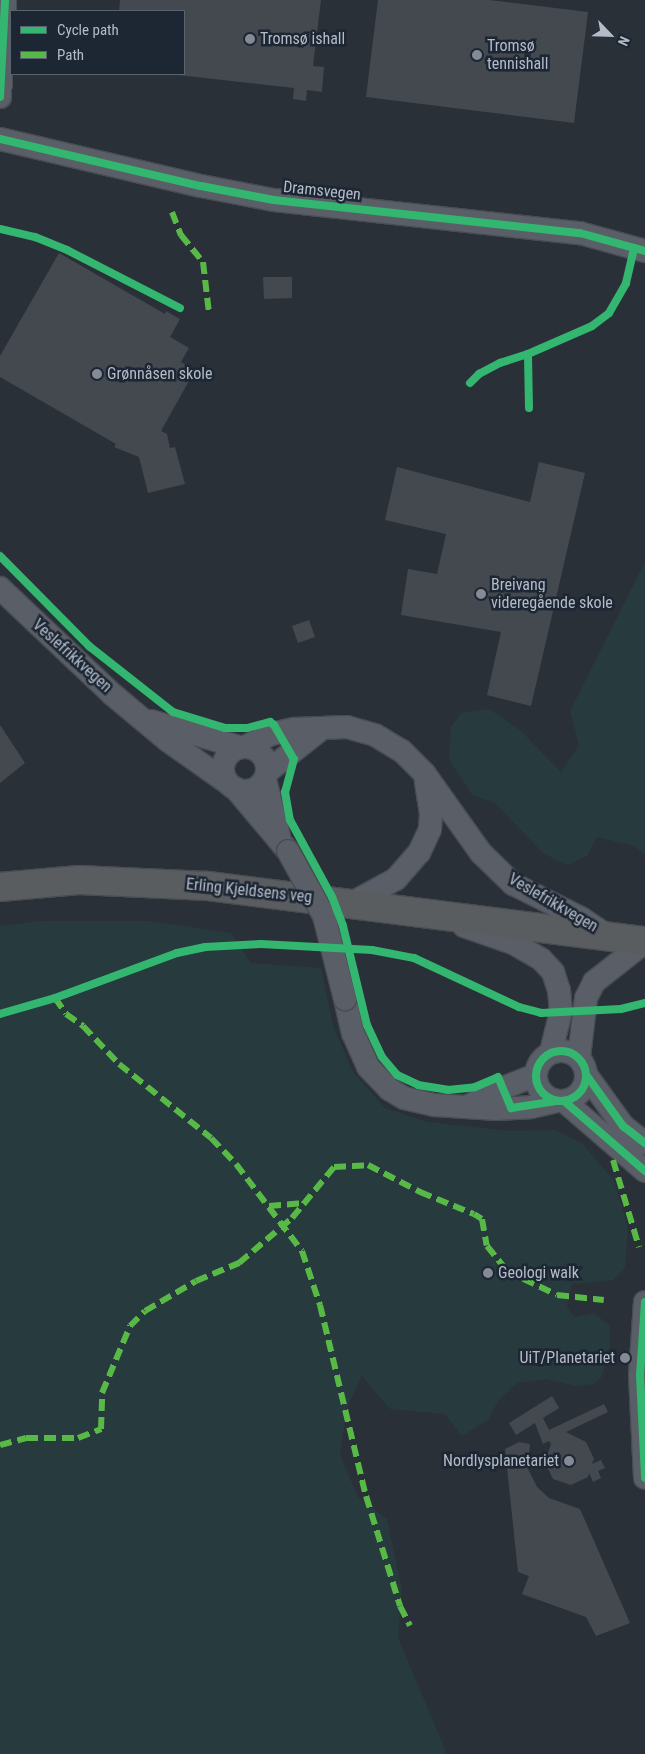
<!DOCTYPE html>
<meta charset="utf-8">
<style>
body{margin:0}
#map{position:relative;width:645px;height:1754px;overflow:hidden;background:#2a3038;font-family:"Roboto Condensed",sans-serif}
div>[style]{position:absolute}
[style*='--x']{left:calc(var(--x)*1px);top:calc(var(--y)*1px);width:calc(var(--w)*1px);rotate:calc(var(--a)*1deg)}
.green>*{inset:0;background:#273a3e}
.building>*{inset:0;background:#444950}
.roads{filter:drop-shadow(1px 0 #484c53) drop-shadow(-1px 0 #484c53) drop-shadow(0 1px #484c53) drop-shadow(0 -1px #484c53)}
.minor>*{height:22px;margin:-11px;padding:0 11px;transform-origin:11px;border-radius:11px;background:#5a5e66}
.minor>.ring{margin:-11px;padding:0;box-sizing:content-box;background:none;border:22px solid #5a5e66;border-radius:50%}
.highway>*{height:28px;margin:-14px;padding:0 14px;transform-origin:14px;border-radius:14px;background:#5a5d60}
.bridges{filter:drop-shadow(1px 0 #484c53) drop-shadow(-1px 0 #484c53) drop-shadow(0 1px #484c53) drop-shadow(0 -1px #484c53)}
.minor-bridge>*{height:22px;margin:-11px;padding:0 11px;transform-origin:11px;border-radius:11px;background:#5a5e66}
.quiet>*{height:6px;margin-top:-3px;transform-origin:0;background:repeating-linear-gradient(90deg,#58b947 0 12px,transparent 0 18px)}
.cycleway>*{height:8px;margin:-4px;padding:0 4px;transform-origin:4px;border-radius:4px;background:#33b770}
.cycleway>.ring{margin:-4px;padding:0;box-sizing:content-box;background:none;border:8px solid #33b770;border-radius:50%}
.dots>*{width:14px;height:14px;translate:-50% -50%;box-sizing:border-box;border:2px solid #1d2633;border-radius:50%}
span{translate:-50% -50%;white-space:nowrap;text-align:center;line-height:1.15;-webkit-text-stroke:5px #1d2633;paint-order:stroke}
.poi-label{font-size:16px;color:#b4bcc9}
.left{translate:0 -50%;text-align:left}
.right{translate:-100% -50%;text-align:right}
.street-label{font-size:16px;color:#b4bcc9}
.legend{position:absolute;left:10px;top:10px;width:175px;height:65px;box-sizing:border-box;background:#1d2633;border:1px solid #59626f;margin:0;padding:6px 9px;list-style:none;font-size:15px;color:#b4bcc9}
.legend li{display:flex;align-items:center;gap:10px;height:25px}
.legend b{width:25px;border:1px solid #59626f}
.north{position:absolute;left:585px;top:10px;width:50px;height:50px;-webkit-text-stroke:4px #1d2633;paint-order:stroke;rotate:114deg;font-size:14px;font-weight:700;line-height:20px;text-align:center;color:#b4bcc9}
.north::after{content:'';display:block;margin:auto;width:18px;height:22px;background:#b4bcc9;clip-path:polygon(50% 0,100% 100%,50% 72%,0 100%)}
</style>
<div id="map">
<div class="green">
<div style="clip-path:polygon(645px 562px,645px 855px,634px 846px,597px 837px,587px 856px,568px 865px,544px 854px,495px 803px,472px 795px,449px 760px,451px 727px,461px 713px,489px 709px,520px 730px,561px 772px,579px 745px,570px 711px)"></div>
<div style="clip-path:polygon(43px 921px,149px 921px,231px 933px,251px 963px,321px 968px,333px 1026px,353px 1072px,385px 1108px,427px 1122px,510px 1131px,555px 1130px,582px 1143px,614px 1181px,628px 1227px,625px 1268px,613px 1280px,572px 1284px,567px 1306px,574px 1317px,594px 1313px,610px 1326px,610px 1350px,601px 1378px,594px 1384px,576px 1386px,546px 1379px,517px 1383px,498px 1401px,488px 1420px,462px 1436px,445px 1414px,390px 1409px,362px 1376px,347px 1407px,340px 1455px,358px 1497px,387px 1519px,402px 1589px,398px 1638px,447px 1754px,0 1754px,0 926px)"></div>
</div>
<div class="building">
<div style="clip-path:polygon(120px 0,321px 0,313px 66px,324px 67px,322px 92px,307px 90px,306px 101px,293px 99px,294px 88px,178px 75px,184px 74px,184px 11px,119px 11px)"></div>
<div style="clip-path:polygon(378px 0,489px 0,588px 12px,574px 123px,366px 97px)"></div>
<div style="clip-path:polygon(59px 253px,165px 314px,166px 311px,180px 319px,170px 337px,189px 348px,181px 362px,195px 370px,161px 431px,167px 434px,170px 448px,175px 447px,185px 484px,148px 493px,139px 457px,114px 447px,116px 444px,0 377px,0 356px)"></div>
<div style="clip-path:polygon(263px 277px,292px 277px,292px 298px,264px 299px)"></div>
<div style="clip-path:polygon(539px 462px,585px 473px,531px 706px,487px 695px,501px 632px,401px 615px,408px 569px,437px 574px,446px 534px,385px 520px,397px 467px,530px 502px)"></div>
<div style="clip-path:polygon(309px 620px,315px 637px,298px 643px,292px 626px)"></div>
<div style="clip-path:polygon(0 725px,25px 763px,0 783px)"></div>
<div style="clip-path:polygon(552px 1396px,559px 1408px,543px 1418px,549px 1430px,604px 1404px,608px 1412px,566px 1432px,586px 1442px,594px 1459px,592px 1464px,601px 1460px,605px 1468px,598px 1471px,601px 1478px,593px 1482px,589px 1473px,588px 1477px,571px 1485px,553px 1479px,545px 1462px,551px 1444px,549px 1441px,543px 1444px,535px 1423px,516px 1435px,509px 1423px)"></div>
<div style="clip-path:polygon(519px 1442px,530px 1444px,528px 1469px,537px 1487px,549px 1498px,580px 1509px,630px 1623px,596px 1636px,586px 1617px,522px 1594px,529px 1576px,518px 1572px,505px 1449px)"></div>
</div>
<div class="roads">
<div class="minor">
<div style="--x:0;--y:97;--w:97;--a:-87"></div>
<div style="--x:0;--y:139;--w:206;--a:13.2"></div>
<div style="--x:201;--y:186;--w:74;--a:10.9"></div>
<div style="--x:274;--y:200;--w:308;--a:6.2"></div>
<div style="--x:580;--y:233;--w:67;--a:15.5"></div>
<div style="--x:0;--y:588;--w:154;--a:43.4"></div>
<div style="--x:112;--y:694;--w:72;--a:39.9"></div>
<div style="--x:167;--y:740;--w:75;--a:35.2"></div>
<div style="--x:151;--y:721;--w:92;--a:16.5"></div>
<div style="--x:247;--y:746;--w:28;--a:-26"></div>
<div style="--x:272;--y:734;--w:23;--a:-13"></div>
<div style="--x:294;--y:729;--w:53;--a:-2.2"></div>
<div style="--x:347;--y:727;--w:29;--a:16"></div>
<div style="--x:375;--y:735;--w:31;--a:31"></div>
<div style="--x:402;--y:751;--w:31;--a:45"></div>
<div style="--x:424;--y:773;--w:98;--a:54.5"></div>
<div style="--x:481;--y:853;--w:45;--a:44.1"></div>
<div style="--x:513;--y:884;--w:76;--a:26.6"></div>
<div style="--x:581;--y:918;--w:32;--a:34"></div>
<div class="ring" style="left:223px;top:747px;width:22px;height:22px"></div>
<div style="--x:268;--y:771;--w:66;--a:-38.3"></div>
<div style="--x:265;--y:779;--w:59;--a:76.2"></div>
<div style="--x:235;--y:788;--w:82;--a:49.9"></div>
<div style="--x:354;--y:902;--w:48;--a:-28.7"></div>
<div style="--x:396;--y:879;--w:35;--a:-49"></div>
<div style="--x:419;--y:853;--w:26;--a:-65"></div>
<div style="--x:430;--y:829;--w:15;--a:-86"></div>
<div style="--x:431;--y:814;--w:33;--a:-99"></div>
<div style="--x:464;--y:926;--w:52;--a:19.1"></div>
<div style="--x:513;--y:943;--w:32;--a:30"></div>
<div style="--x:541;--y:959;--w:18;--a:47"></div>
<div style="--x:553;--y:972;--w:19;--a:72"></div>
<div style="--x:559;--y:990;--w:21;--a:85"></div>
<div style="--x:561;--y:1011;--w:42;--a:103.7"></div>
<div style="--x:345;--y:999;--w:35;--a:77"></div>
<div style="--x:353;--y:1033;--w:37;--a:66"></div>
<div style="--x:368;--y:1067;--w:30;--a:46"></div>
<div style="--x:389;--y:1089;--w:17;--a:31"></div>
<div style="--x:404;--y:1098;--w:32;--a:13"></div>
<div style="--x:435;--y:1105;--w:61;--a:3.8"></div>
<div style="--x:496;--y:1109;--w:35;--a:-3"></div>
<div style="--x:531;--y:1107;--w:27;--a:-13"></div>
<div class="ring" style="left:536px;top:1051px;width:28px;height:28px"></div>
<div style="--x:579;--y:1057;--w:59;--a:-83.2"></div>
<div style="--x:586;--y:998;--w:18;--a:-63"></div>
<div style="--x:594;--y:982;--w:65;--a:-38.1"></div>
<div style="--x:587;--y:1076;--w:62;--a:54.2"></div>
<div style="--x:623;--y:1126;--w:28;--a:38"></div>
<div style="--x:564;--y:1101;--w:107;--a:40.8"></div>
<div style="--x:470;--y:1105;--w:26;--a:-29"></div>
<div style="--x:493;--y:1092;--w:46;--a:-21.6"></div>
<div style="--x:645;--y:1302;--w:73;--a:93.9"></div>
<div style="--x:640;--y:1375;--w:103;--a:87.2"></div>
</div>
<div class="highway">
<div style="--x:0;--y:887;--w:79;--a:-5.1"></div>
<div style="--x:79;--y:880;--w:129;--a:2.7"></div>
<div style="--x:208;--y:886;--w:440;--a:7.2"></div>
</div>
</div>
<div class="bridges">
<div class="minor-bridge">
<div style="--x:288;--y:851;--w:74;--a:61"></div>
<div style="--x:324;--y:916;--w:86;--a:75.8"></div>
</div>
</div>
<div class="quiet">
<div style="--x:172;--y:212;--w:25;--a:69"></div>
<div style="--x:181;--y:235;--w:35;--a:51"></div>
<div style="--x:203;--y:262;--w:51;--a:83.3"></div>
<div style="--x:55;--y:998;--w:19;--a:55"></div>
<div style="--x:66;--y:1014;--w:21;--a:35"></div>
<div style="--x:83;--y:1026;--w:52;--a:46.5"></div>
<div style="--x:119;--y:1064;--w:118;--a:38.8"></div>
<div style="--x:211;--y:1138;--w:36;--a:46"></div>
<div style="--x:236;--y:1164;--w:109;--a:52.8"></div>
<div style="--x:302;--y:1251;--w:57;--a:71.6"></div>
<div style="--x:320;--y:1305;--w:196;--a:76.5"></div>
<div style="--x:366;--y:1496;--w:115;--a:72.8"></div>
<div style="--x:400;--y:1606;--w:22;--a:63"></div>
<div style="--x:613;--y:1160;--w:91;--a:73.4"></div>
<div style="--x:269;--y:1206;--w:35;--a:-5"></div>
<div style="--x:0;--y:1445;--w:27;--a:-15"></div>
<div style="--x:26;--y:1438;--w:52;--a:0"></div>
<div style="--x:78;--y:1438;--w:25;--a:-21"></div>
<div style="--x:101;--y:1429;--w:36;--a:-88"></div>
<div style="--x:102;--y:1393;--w:73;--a:-67.3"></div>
<div style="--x:130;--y:1326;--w:21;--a:-45"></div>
<div style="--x:145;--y:1311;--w:59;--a:-30.5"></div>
<div style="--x:196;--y:1281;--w:47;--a:-22.7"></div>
<div style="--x:239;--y:1263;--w:70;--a:-40.3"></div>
<div style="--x:292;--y:1218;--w:66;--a:-50.5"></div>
<div style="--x:334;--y:1167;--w:34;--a:-3"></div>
<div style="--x:368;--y:1165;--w:59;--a:27.4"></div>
<div style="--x:420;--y:1192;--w:58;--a:22.2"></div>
<div style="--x:474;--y:1214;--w:9;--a:32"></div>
<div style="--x:482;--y:1219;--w:27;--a:80"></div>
<div style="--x:487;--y:1246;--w:32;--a:51"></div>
<div style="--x:507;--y:1271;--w:55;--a:25.6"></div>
<div style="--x:557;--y:1295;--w:47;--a:6.1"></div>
</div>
<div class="cycleway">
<div style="--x:0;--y:97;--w:97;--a:-87"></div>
<div style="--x:0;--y:139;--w:206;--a:13.2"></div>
<div style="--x:201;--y:186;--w:74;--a:10.9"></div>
<div style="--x:274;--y:200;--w:308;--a:6.2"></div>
<div style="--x:580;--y:233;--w:67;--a:15.5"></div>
<div style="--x:0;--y:229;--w:36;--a:13"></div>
<div style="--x:35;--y:237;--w:35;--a:22"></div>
<div style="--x:67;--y:250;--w:127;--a:27.2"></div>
<div style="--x:470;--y:383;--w:13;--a:-45"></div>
<div style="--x:479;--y:374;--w:24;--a:-28"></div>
<div style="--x:500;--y:363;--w:29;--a:-18"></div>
<div style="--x:529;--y:408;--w:54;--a:-91.1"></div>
<div style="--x:528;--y:354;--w:70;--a:-23.6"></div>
<div style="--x:592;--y:326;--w:21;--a:-37"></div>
<div style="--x:609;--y:313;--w:34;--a:-60"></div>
<div style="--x:626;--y:283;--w:36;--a:-77"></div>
<div style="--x:0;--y:556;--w:127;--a:45.3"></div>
<div style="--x:89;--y:646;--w:107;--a:38.2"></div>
<div style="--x:173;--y:712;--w:54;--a:17.1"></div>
<div style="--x:225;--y:728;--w:22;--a:0"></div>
<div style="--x:247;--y:728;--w:24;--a:-15"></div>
<div style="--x:270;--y:722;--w:5;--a:37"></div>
<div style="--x:274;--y:725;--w:39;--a:60"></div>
<div style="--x:294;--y:759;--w:34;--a:105"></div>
<div style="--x:285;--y:792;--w:28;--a:80"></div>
<div style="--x:290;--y:820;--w:88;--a:61.4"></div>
<div style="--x:332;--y:897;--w:31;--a:69"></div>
<div style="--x:343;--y:926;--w:102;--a:76.4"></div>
<div style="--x:367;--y:1025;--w:35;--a:65"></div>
<div style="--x:382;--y:1057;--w:23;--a:50"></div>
<div style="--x:397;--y:1075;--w:23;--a:25"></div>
<div style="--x:418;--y:1085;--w:30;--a:9"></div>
<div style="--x:448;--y:1090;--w:27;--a:-6"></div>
<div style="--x:475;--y:1087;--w:25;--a:-23"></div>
<div style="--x:498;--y:1077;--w:34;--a:67"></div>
<div style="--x:511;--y:1108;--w:47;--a:-8.7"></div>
<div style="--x:0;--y:1014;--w:57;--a:-16.2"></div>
<div style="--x:55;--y:998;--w:130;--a:-20.2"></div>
<div style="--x:177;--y:953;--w:29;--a:-12"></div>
<div style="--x:205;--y:947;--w:56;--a:-3.1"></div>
<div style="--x:261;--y:944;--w:111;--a:3.1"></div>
<div style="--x:372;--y:950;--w:43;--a:10.8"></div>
<div style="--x:414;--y:958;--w:116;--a:25"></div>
<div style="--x:519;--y:1007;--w:23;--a:15"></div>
<div style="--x:541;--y:1013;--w:80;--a:-2.9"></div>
<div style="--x:621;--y:1009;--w:25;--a:-14"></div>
<div class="ring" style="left:536px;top:1051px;width:42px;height:42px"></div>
<div style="--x:587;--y:1076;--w:62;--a:54.2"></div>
<div style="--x:623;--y:1126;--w:28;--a:38"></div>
<div style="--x:564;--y:1101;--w:107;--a:40.8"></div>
<div style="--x:645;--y:1302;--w:73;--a:93.9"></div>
<div style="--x:640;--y:1375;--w:103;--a:87.2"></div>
</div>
<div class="dots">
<div style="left:250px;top:39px;background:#848b96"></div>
<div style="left:477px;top:55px;background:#848b96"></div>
<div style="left:97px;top:374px;background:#848b96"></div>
<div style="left:481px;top:594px;background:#848b96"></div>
<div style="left:488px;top:1273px;background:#848b96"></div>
<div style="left:625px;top:1358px;background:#848b96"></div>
<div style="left:569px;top:1461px;background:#848b96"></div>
</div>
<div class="poi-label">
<span class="left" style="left:260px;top:39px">Tromsø ishall</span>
<span class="left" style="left:487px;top:55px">Tromsø<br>tennishall</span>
<span class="left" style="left:107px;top:374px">Grønnåsen skole</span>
<span class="left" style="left:491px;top:594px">Breivang<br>videregående skole</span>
<span class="left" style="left:498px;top:1273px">Geologi walk</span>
<span class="right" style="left:615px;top:1358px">UiT/Planetariet</span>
<span class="right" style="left:559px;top:1461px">Nordlysplanetariet</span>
</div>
<div class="street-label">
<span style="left:322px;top:191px;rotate:6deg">Dramsvegen</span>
<span style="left:72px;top:656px;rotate:42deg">Veslefrikkvegen</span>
<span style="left:249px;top:891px;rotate:6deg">Erling Kjeldsens veg</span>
<span style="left:553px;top:903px;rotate:30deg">Veslefrikkvegen</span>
</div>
<ul class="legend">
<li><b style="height:6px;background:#33b770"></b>Cycle path</li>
<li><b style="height:6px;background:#58b947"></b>Path</li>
</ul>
<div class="north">N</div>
</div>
